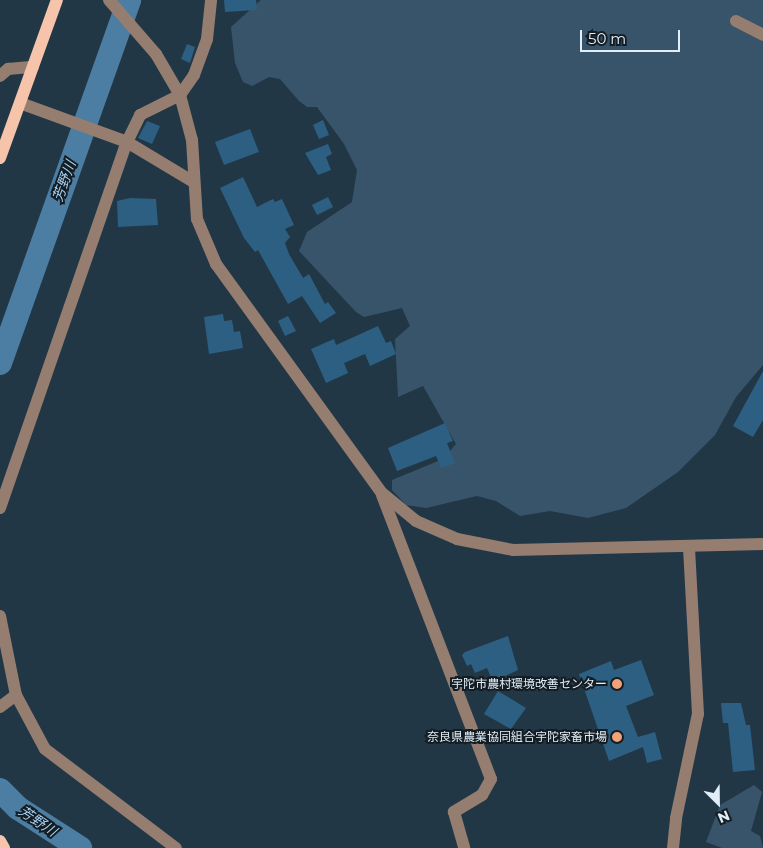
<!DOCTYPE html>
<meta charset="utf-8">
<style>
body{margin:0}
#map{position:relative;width:763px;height:848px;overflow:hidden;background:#223746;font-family:Montserrat,"Noto Sans JP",sans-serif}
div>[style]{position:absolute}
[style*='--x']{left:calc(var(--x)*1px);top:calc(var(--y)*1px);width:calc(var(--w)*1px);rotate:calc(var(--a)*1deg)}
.green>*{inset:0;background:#38546a}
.river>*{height:24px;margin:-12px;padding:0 12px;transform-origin:12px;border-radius:12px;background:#4c7ea3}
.building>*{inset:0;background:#2d5f82}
.minor>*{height:12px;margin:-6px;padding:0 6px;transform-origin:6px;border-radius:6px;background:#957d70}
.major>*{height:12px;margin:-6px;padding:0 6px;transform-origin:6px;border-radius:6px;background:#f6c4ab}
.dots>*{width:14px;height:14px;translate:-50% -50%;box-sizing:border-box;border:2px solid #141d24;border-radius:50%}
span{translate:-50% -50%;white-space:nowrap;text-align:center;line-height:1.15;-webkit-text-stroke:4px #141d24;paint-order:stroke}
.poi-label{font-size:12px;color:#e1eef8}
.right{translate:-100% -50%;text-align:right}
.water-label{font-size:14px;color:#a8d3f5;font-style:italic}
.north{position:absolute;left:693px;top:778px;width:50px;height:50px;-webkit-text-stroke:4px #141d24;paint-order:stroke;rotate:157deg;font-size:14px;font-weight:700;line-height:20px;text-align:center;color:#e1eef8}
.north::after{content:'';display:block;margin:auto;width:18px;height:22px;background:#e1eef8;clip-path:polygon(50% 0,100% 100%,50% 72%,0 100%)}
.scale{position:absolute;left:580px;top:30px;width:100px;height:22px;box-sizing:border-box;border:2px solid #e1eef8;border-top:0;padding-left:6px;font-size:15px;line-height:18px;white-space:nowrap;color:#e1eef8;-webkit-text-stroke:4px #141d24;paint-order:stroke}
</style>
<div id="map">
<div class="green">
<div style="clip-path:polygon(261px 0,763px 0,763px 365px,736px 397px,715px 435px,678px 472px,626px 508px,588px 518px,550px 511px,520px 516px,496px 501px,477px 496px,426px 508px,406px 505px,392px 490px,392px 480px,443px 459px,456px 444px,423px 386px,398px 397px,395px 339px,410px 326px,402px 308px,364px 317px,356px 312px,299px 251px,307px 232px,352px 202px,357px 170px,344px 144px,317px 107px,307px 107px,299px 101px,280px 79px,269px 77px,252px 86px,243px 82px,235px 63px,231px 27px)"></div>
<div style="clip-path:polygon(754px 785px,762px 792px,751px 831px,760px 836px,763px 848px,722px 848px,706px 842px,720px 805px)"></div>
</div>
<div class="river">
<div style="--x:0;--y:363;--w:385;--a:-70.4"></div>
<div style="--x:0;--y:790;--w:25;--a:45"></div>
<div style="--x:18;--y:808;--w:74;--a:32.8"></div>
</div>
<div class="building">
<div style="clip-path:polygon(224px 0,256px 0,257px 10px,225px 12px)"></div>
<div style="clip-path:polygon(187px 44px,195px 47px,190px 63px,181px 59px)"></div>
<div style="clip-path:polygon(323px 120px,329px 135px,319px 139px,313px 125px)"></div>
<div style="clip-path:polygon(147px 121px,160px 126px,152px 144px,138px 138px)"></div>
<div style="clip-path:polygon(250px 129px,259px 152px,224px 165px,215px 142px)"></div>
<div style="clip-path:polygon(328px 144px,332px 154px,326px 157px,331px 170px,318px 175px,305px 153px)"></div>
<div style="clip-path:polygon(243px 177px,257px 207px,273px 199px,275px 202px,282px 199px,294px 225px,285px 229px,290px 237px,285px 243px,289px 254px,303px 278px,309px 274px,325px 304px,328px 302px,336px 313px,320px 323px,302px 296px,288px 304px,258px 250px,255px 252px,244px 238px,220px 188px)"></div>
<div style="clip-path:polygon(328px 197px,333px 207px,317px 215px,312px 205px)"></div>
<div style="clip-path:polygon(130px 198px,156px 199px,158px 225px,118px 227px,117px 201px)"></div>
<div style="clip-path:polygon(223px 314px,224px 321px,232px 320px,234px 332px,240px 331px,243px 348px,209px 354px,204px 317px)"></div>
<div style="clip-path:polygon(288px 316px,296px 331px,285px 336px,278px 321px)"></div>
<div style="clip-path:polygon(378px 326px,386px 343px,391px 341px,396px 354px,370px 366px,365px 354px,344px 363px,348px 373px,326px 383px,311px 349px,334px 339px,336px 345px)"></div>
<div style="clip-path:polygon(763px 371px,763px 420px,753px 437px,733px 426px)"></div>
<div style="clip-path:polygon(445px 423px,453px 441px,447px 443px,455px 463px,441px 468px,436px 456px,397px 471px,388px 448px)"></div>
<div style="clip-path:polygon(508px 636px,518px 670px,493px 682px,487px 668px,475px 673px,471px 664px,467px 666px,462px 655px,465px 652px)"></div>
<div style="clip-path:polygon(641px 660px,654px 695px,626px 706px,638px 737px,655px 732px,662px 759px,647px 763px,643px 747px,609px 761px,579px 674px,611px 661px,614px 670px)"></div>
<div style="clip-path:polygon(498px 691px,526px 708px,511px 729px,484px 714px)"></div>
<div style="clip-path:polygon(721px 703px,741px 703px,746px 725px,750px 725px,755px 770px,733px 772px,728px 723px,723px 723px)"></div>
</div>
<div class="minor">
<div style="--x:109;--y:0;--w:72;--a:49"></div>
<div style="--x:156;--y:54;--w:48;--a:59.7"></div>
<div style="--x:180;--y:95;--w:47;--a:75.1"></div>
<div style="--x:192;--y:140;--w:79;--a:86.4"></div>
<div style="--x:197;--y:219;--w:49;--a:67.1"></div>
<div style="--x:216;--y:264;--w:281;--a:54.1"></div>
<div style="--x:381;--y:492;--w:45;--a:39.6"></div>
<div style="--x:416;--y:521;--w:45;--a:23.7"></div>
<div style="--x:457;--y:539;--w:57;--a:11.1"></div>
<div style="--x:513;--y:550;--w:250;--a:-1.4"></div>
<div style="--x:736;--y:21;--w:30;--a:27"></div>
<div style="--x:0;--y:76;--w:11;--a:-41"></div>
<div style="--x:8;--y:69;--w:25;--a:-5"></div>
<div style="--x:20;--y:103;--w:114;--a:20"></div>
<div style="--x:127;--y:142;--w:76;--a:31"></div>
<div style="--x:382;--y:495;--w:304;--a:69"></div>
<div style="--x:491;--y:779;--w:18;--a:119"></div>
<div style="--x:482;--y:795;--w:33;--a:149"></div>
<div style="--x:454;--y:812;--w:37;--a:74"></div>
<div style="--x:0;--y:508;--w:387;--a:-70.9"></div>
<div style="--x:127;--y:142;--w:30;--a:-64"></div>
<div style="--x:140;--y:115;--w:45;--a:-26.6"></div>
<div style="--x:180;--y:95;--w:24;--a:-55"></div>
<div style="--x:194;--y:75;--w:38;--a:-70"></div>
<div style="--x:207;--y:39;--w:39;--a:-84"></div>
<div style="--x:0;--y:616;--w:81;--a:78.6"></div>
<div style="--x:16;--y:695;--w:61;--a:61.8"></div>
<div style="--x:45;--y:749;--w:164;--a:37.1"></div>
<div style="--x:0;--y:707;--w:20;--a:-37"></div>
<div style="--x:673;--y:848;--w:30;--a:-84"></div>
<div style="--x:676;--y:818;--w:106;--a:-78.1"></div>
<div style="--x:698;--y:714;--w:168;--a:-93.1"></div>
</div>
<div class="major">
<div style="--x:0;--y:158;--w:168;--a:-70.2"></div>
<div style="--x:0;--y:841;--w:8;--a:60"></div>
</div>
<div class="dots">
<div style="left:617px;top:684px;background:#f0a279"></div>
<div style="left:617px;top:737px;background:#f0a279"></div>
</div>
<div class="poi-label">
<span class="right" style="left:607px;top:684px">宇陀市農村環境改善センター</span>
<span class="right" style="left:607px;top:737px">奈良県農業協同組合宇陀家畜市場</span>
</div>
<div class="water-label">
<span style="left:64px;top:181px;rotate:-70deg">芳野川</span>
<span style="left:38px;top:821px;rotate:34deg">芳野川</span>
</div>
<div class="north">N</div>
<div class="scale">50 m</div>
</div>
